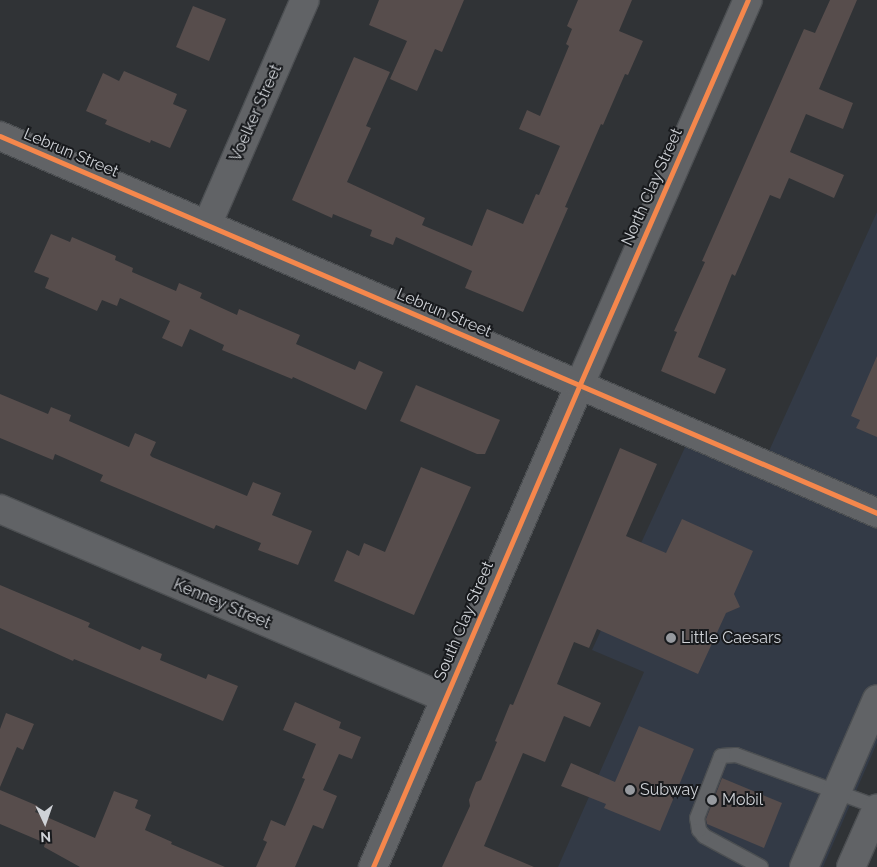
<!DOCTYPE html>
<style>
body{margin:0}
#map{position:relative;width:877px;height:867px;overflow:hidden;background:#303336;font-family:Raleway,sans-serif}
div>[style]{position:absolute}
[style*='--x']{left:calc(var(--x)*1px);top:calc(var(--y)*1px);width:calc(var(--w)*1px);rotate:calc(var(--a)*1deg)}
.built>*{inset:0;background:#333a46}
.building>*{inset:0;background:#574d4c}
.roads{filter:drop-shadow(1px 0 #4c4f52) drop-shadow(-1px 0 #4c4f52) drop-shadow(0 1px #4c4f52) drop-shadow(0 -1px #4c4f52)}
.service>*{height:14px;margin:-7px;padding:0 7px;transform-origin:7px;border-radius:7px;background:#616366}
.minor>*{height:28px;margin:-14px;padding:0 14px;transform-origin:14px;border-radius:14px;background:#616366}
.secondary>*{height:28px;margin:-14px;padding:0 14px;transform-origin:14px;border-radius:14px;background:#616366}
.cycleway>*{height:5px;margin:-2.5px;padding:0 2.5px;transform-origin:2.5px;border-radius:2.5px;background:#f5874c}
.dots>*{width:14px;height:14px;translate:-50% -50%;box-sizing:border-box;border:2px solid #181a1d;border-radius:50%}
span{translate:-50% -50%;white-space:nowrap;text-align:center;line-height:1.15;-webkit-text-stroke:4px #181a1d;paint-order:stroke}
.street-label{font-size:16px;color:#cfd2d7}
.poi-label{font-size:16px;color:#cfd2d7}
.left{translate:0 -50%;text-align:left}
.north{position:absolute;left:20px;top:797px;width:50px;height:50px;-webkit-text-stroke:4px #181a1d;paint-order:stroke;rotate:177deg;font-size:14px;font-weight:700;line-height:20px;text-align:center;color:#cfd2d7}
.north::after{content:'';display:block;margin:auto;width:18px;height:22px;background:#cfd2d7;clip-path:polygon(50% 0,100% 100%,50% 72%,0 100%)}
</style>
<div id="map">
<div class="built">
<div style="clip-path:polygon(877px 212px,877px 743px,823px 867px,558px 867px,644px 672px,592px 650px,692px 432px,764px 462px)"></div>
</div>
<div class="building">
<div style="clip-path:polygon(379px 0,464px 0,442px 52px,435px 49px,417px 91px,390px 79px,407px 41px,369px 25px)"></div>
<div style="clip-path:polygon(578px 0,632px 0,619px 31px,643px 41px,628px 75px,625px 74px,603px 125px,601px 124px,565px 207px,568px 208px,523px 312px,465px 288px,472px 271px,396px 237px,393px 245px,370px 236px,372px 230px,333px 214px,332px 218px,292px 200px,354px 57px,390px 72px,366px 126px,371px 128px,347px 182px,425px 218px,422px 225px,472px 246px,487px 209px,523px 224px,536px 194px,539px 195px,560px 146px,519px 129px,527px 110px,540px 116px,569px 46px,566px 44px,572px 29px,567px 26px)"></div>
<div style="clip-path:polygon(830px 0,857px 0,819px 89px,853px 103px,843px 129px,806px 114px,790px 152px,844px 175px,834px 198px,789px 178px,780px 199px,770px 195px,735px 276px,732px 274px,698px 357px,726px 369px,715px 394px,661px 371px,677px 332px,674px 331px,705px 262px,702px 261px,804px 29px,815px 33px)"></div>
<div style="clip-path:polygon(193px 6px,226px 19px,209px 61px,176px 47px)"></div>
<div style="clip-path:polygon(124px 71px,177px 94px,173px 104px,187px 110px,170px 148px,151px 140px,150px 143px,105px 124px,107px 120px,86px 111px,103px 73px,119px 81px)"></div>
<div style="clip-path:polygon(51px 234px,70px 242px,72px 237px,116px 256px,115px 260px,133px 268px,132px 272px,176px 291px,179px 283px,202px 293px,200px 298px,237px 315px,239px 309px,300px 335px,296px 344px,355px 370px,359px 361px,383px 372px,366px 410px,293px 377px,292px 379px,222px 350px,224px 345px,190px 329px,182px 347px,162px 338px,170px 321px,120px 298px,117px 306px,102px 300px,97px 311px,45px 288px,49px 278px,34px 272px)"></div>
<div style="clip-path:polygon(877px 356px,877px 437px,856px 428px,860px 420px,851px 416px)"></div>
<div style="clip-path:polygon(416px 385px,500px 420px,485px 454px,477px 454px,400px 421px)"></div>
<div style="clip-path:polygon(0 394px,48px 414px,51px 407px,71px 415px,69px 421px,129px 447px,135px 433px,156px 442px,150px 455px,152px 457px,247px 496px,253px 482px,281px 493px,272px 515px,312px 531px,298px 565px,258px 550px,261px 543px,216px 525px,214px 529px,100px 481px,103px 475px,55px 454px,53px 460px,0 438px)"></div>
<div style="clip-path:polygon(620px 448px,657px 464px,626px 536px,666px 553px,682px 519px,753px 551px,734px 594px,740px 607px,726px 613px,698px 674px,597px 629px,589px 648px,574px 642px,557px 684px,601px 703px,590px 727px,564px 716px,545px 762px,523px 753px,484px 846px,534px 867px,442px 867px,470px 806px,469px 800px,476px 782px,481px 780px,497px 742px,495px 741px,510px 704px,513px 705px)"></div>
<div style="clip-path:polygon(421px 467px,471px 487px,414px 615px,334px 581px,347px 550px,359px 556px,364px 543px,385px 552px)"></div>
<div style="clip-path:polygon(0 585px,90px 623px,88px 627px,140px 650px,142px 646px,162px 654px,160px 660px,206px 679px,208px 674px,238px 686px,223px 721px,74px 659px,73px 661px,0 628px)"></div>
<div style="clip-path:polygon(295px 702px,341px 722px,339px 728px,361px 737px,352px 759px,339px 754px,323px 790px,337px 796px,323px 829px,313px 825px,295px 867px,256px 867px,267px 842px,263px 840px,271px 820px,285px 826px,305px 779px,302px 778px,316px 744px,283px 730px)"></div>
<div style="clip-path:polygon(6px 713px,34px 724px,23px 750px,17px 747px,0 787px,0 729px)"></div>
<div style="clip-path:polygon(639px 726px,694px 749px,660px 831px,604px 808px,606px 804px,561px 786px,571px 763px,615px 782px)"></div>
<div style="clip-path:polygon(722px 778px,782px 803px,764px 848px,707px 824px,706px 819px)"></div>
<div style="clip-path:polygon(0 790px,38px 806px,35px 812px,95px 838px,114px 791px,138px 800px,135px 808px,151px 815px,145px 830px,172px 842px,171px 844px,225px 867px,80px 867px,44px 847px,45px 843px,0 824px)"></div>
</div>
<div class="roads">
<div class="service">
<div style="--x:761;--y:867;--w:65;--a:-151.5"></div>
<div style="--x:704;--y:836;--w:8;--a:-130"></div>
<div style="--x:699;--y:830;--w:12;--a:-99"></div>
<div style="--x:697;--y:818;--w:66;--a:-68.8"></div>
<div style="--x:721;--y:756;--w:15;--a:-4"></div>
<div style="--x:736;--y:755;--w:150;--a:20.2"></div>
</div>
<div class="minor">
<div style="--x:0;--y:136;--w:955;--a:23.26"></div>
<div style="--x:207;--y:225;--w:245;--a:-66.5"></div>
<div style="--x:0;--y:509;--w:483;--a:23"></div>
<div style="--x:373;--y:867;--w:525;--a:-66.8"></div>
<div style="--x:580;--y:384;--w:419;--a:-66.4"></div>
</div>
<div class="secondary">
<div style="--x:804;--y:867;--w:183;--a:-66.5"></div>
<div style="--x:851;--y:867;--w:64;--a:-66.2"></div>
</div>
</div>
<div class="cycleway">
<div style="--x:0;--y:136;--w:955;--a:23.26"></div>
<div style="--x:373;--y:867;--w:525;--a:-66.8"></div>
<div style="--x:580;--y:384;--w:419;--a:-66.4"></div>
</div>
<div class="dots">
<div style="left:671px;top:638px;background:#979a9f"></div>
<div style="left:630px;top:790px;background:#979a9f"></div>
<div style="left:712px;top:800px;background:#979a9f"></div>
</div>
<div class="street-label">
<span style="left:256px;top:113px;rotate:-66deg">Voelker Street</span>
<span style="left:71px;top:153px;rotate:23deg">Lebrun Street</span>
<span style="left:652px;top:187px;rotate:-66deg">North Clay Street</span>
<span style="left:444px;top:313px;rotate:23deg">Lebrun Street</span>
<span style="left:222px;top:604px;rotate:23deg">Kenney Street</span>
<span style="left:464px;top:621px;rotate:-67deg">South Clay Street</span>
</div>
<div class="poi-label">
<span class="left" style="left:681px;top:638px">Little Caesars</span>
<span class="left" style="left:640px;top:790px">Subway</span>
<span class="left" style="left:722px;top:800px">Mobil</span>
</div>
<div class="north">N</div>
</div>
